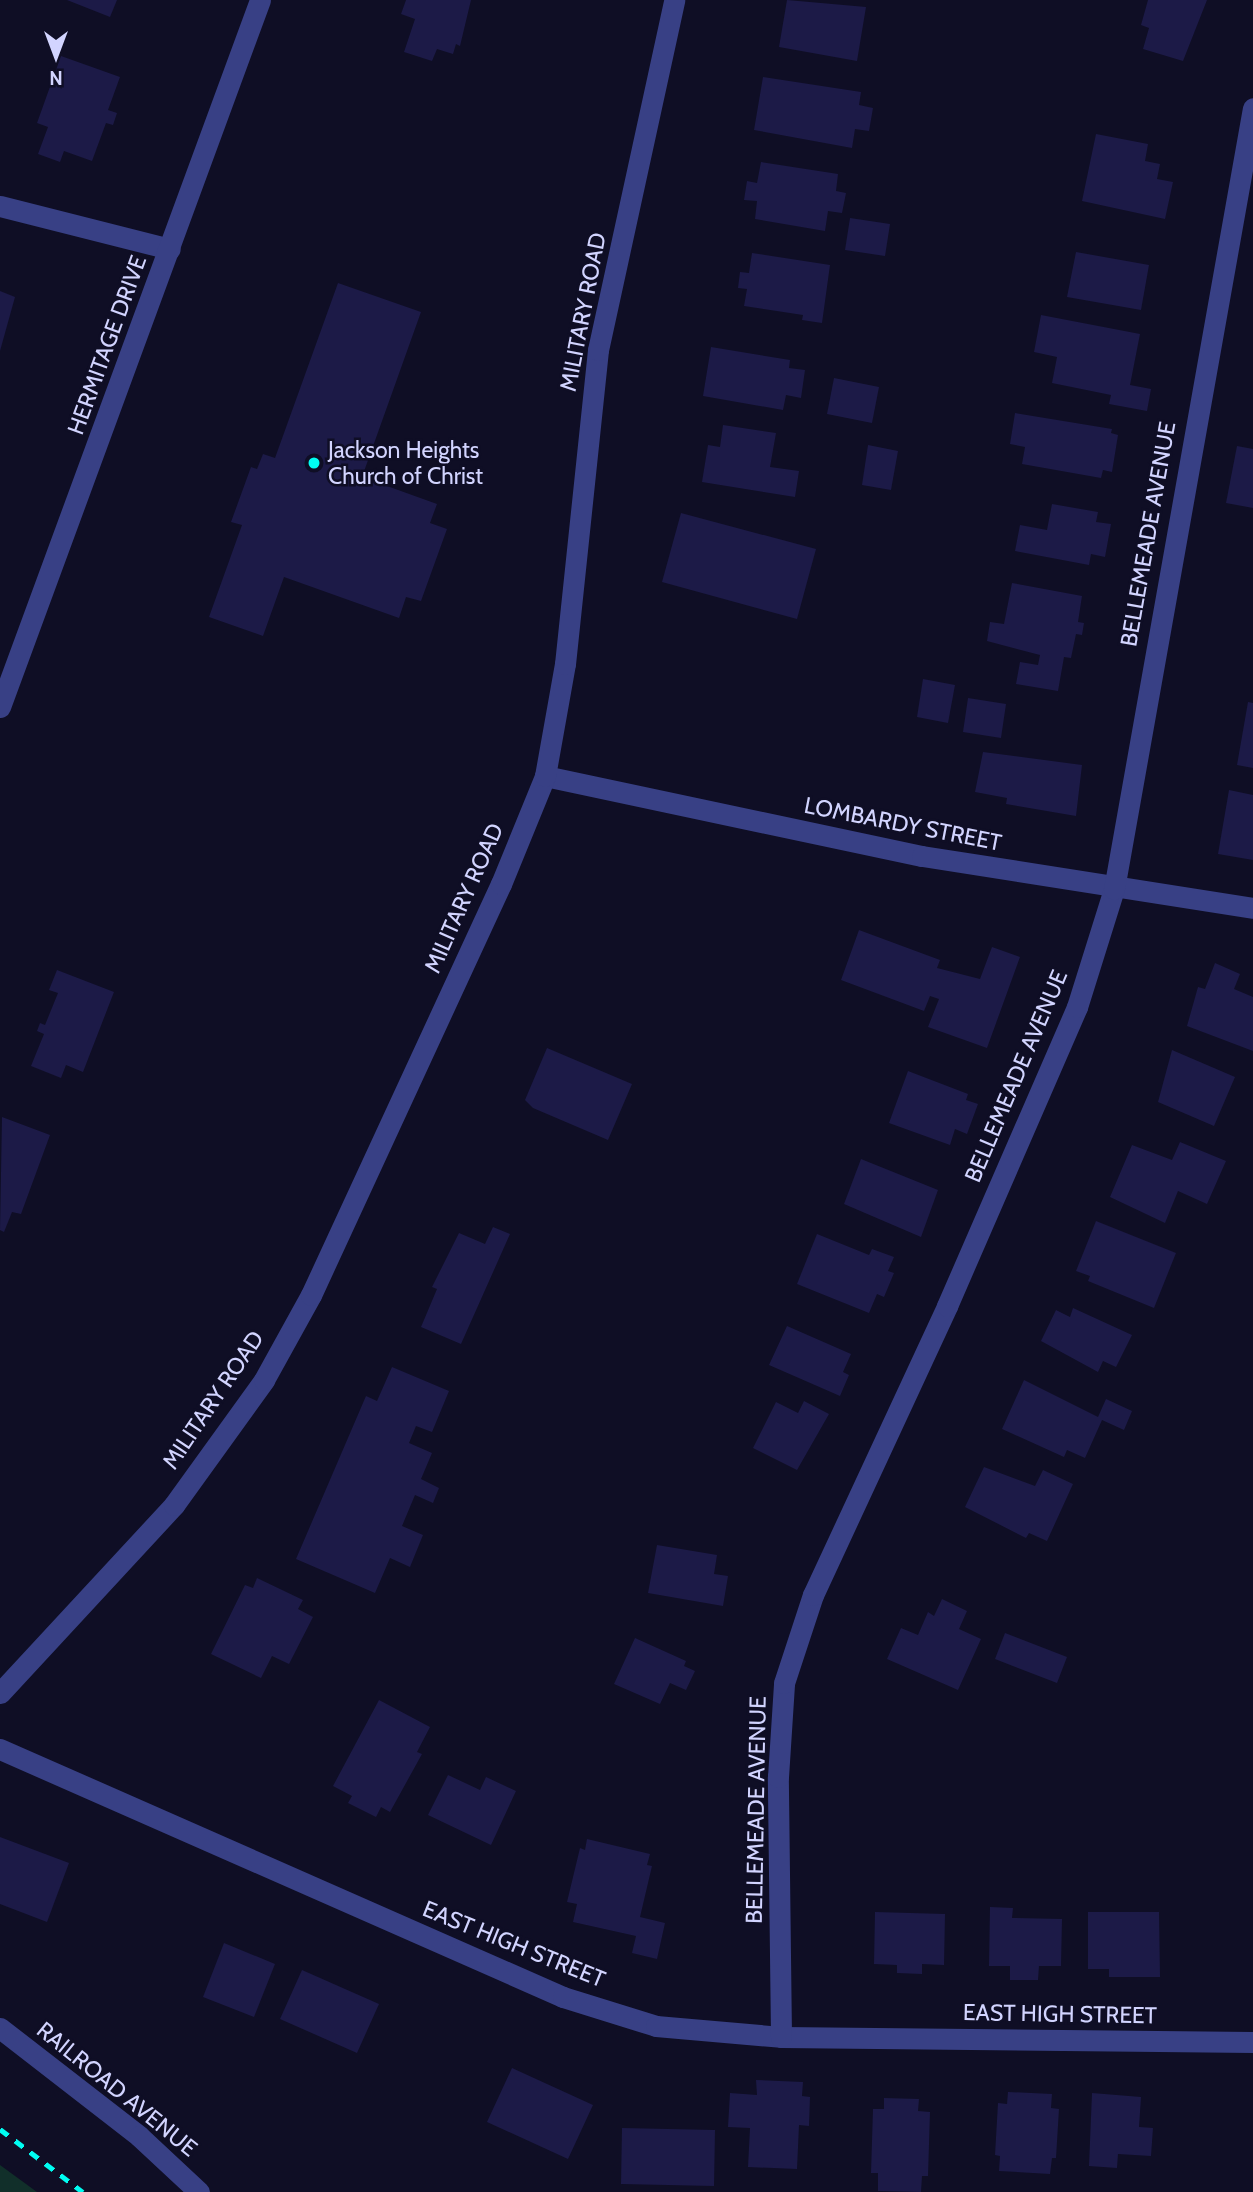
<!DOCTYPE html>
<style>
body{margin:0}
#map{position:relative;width:1253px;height:2192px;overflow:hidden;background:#0f0e25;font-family:Cabin,sans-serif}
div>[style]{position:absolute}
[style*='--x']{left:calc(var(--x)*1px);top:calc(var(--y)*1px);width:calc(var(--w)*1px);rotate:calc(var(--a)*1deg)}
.green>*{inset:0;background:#112f2a}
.building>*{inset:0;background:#1c1a47}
.minor>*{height:21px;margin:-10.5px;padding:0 10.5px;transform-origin:10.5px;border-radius:10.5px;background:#384085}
.rail>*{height:5px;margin-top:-2.5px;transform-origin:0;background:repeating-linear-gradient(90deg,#00fdf2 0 10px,transparent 0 19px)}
.dots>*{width:19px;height:19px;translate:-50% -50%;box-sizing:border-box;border:4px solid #0f0e25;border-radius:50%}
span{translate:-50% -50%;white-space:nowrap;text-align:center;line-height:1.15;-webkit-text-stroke:5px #0f0e25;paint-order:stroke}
.street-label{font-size:23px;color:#d2d4ff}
.poi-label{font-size:23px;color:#d2d4ff}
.left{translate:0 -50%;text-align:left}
.north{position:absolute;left:21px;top:21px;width:70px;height:70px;-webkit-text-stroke:5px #0f0e25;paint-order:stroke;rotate:180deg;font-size:19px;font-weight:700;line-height:28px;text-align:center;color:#d2d4ff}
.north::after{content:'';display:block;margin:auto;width:24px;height:32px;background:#d2d4ff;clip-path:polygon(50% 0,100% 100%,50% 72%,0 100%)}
</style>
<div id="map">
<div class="green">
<div style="clip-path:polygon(0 2165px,37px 2192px,0 2192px)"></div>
</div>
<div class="building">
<div style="clip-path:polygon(67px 0,117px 0,110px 17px)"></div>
<div style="clip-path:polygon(406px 0,471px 0,460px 46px,456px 44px,453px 54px,437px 49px,432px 61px,404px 52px,415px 19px,401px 14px)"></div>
<div style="clip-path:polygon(787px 0,866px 7px,857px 61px,779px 47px)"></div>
<div style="clip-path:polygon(1148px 0,1207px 0,1183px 61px,1143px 49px,1149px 28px,1141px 25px)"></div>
<div style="clip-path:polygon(61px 56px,120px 77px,108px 110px,117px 113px,113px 125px,106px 123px,92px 161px,64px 151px,60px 162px,38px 154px,48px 127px,37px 123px)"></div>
<div style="clip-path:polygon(763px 77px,861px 92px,859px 105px,873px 108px,869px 131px,855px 129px,852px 148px,754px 130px)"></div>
<div style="clip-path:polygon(1096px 134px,1148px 144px,1145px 161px,1160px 164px,1157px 179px,1173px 182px,1165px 219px,1082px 201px)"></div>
<div style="clip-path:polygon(761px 162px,838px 174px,836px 191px,846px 193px,842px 213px,828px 211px,825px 231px,755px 219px,757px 201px,744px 200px,747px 181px,757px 183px)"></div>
<div style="clip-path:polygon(850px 218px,890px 224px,885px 256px,845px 250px)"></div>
<div style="clip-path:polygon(1076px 252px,1149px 265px,1141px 310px,1067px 297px)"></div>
<div style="clip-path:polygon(752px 253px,830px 265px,822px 323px,802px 320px,803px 315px,744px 306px,747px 289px,738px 288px,740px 272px,749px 273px)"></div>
<div style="clip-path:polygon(338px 283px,421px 312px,362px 477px,437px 504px,430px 523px,447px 529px,421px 601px,406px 597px,399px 618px,284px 577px,263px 636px,209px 617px,242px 525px,231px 522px,251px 467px,257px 469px,263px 454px,275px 458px)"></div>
<div style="clip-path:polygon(0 291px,15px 297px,0 351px)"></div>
<div style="clip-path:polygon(1041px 315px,1140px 334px,1130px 385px,1151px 389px,1147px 411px,1109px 404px,1111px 395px,1052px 383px,1057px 357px,1034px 352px)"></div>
<div style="clip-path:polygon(711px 347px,790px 360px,789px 368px,805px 370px,801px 398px,786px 395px,783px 410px,703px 396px)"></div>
<div style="clip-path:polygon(834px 378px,879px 387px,872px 423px,827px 414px)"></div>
<div style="clip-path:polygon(1015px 413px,1112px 429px,1111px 433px,1118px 435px,1112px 472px,1103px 470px,1101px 478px,1022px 464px,1025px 447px,1010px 444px)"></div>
<div style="clip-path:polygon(723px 425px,776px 433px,770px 467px,799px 471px,795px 497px,702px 482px,708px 445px,720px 447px)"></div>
<div style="clip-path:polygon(868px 445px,898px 451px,891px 490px,862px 485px)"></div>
<div style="clip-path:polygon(1237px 446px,1253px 449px,1253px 508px,1226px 503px)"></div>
<div style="clip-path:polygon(1052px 504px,1098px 512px,1096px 522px,1111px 524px,1105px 557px,1091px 554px,1089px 565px,1015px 551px,1020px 525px,1047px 530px)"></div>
<div style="clip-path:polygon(681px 513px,816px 549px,797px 619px,662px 582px)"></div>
<div style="clip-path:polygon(1012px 583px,1082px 596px,1078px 622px,1084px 623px,1082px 635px,1076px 634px,1071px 658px,1064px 657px,1058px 691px,1016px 684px,1020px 662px,1038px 665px,1040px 655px,987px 641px,990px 622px,1004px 624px)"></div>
<div style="clip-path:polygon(923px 679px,955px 685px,948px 723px,917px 717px)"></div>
<div style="clip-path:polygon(968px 698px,1006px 704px,1001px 738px,963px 732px)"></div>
<div style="clip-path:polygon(1248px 702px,1253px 703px,1253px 768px,1237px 765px)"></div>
<div style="clip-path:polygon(983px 752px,1082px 765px,1076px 816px,1006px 804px,1007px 798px,975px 792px)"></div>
<div style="clip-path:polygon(1229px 790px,1253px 795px,1253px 860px,1218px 854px)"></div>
<div style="clip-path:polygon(859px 930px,940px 960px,937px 968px,980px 979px,992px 947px,1020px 957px,987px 1048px,928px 1027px,939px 999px,930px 996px,924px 1011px,841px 980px)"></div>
<div style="clip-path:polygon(1215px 963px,1240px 974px,1234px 989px,1253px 997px,1253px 1051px,1187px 1026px,1198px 987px,1205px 989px)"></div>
<div style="clip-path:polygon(57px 970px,114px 992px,83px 1072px,66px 1065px,61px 1078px,31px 1066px,44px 1034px,37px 1031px,40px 1023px,45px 1025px,58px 993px,49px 990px)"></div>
<div style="clip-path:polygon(547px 1048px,632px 1084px,608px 1140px,533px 1108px,525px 1100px)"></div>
<div style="clip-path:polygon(1172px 1050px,1235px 1077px,1214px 1126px,1158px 1102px)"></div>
<div style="clip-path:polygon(908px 1071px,968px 1094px,966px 1100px,978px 1104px,967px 1134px,955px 1129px,950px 1145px,889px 1123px)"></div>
<div style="clip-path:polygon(2px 1117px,50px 1135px,21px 1214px,12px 1212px,4px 1232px,0 1230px)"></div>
<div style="clip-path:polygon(1180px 1142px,1226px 1161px,1207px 1204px,1178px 1191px,1165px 1223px,1110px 1197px,1132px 1145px,1172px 1160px)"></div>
<div style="clip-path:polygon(861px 1159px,938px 1190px,921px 1237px,844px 1204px)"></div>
<div style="clip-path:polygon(1096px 1221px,1176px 1253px,1154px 1308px,1088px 1281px,1090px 1276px,1076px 1271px)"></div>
<div style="clip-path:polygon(493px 1227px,510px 1234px,461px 1344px,421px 1327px,437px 1289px,432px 1287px,459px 1233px,485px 1244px)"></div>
<div style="clip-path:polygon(817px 1234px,869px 1255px,872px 1249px,894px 1257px,888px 1271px,894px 1273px,884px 1297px,877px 1294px,869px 1313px,797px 1284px)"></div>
<div style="clip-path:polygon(1073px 1308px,1132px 1335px,1116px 1367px,1103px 1361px,1098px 1372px,1041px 1341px,1056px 1310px,1070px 1317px)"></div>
<div style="clip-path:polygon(787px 1326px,851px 1354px,843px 1372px,849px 1375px,840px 1396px,769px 1365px)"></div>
<div style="clip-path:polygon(392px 1367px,449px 1391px,432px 1432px,416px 1426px,409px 1443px,432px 1453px,421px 1479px,439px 1488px,433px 1503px,415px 1495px,402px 1526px,423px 1535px,410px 1567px,390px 1558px,375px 1593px,296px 1559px,366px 1396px,377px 1401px)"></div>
<div style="clip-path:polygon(1024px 1380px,1098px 1417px,1106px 1399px,1132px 1411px,1124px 1430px,1102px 1420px,1085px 1458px,1067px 1450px,1064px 1457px,1002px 1429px)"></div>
<div style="clip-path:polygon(804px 1401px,829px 1414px,797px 1470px,753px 1448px,776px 1402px,798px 1413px)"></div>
<div style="clip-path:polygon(984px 1467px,1035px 1486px,1043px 1470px,1073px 1484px,1047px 1541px,1029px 1533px,1026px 1538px,965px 1507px)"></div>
<div style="clip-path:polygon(657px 1545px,717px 1555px,714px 1574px,728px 1576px,723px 1606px,648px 1593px)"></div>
<div style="clip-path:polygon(257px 1578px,303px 1600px,298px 1609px,313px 1617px,289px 1664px,272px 1656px,261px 1678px,211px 1654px,245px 1585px,253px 1588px)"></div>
<div style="clip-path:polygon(942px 1599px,967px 1611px,959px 1629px,981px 1639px,958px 1690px,887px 1659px,901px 1628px,918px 1635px,928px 1612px,934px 1616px)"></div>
<div style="clip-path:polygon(1005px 1633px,1067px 1657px,1057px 1683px,995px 1659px)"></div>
<div style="clip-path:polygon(635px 1638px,686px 1661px,684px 1666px,695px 1671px,686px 1690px,670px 1683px,660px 1704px,614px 1684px)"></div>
<div style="clip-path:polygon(379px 1700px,430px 1727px,417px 1752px,422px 1754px,390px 1812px,381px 1807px,376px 1817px,348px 1803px,352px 1796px,333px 1786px)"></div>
<div style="clip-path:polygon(448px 1775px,480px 1790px,486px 1777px,516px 1791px,491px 1845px,428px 1815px)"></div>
<div style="clip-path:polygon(0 1837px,69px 1863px,47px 1922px,0 1904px)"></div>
<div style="clip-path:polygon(587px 1839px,650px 1854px,647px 1865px,652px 1866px,640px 1917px,665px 1923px,657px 1959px,632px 1953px,636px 1936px,573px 1922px,577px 1904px,567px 1902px,580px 1848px,585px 1850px)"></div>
<div style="clip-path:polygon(990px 1907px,1013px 1908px,1012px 1918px,1062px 1919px,1061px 1966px,1039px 1966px,1038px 1980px,1010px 1980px,1010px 1966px,989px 1966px)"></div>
<div style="clip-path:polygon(875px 1912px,945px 1914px,944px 1965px,922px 1964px,922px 1974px,897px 1973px,897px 1965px,874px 1964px)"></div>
<div style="clip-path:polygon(1088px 1912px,1159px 1912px,1160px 1977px,1109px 1977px,1109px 1969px,1088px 1969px)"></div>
<div style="clip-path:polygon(224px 1943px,275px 1964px,254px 2017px,203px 1997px)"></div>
<div style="clip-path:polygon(302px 1970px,379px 2004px,357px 2053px,280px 2019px)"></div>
<div style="clip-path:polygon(512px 2068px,593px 2105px,568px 2159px,487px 2122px)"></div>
<div style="clip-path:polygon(756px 2080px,803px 2082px,802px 2096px,810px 2097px,809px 2126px,799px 2125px,797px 2169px,748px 2167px,750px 2128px,728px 2127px,730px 2093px,757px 2095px)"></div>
<div style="clip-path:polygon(1008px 2092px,1052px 2094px,1051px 2108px,1059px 2109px,1056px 2158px,1052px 2158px,1050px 2174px,999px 2171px,1000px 2156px,995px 2155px,998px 2103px,1007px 2104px)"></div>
<div style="clip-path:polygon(1092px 2093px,1141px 2097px,1139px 2127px,1153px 2128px,1151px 2156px,1118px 2154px,1117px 2168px,1089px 2166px)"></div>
<div style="clip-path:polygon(884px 2098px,919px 2099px,918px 2111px,930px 2112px,928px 2176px,922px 2176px,921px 2192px,878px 2191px,878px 2173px,871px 2173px,873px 2109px,884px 2109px)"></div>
<div style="clip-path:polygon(622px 2128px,715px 2130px,714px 2186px,621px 2184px)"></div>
</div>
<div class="minor">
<div style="--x:0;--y:206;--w:175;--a:14.2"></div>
<div style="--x:0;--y:707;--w:753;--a:-69.81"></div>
<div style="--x:545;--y:776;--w:385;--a:12"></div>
<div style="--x:922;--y:856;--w:335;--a:8.9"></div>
<div style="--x:0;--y:1693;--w:256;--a:-47.2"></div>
<div style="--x:174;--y:1505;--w:154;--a:-54.2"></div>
<div style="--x:264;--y:1380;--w:97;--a:-61.1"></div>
<div style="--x:311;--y:1295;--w:453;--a:-65.2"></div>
<div style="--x:501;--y:884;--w:117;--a:-67.8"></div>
<div style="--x:545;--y:776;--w:114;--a:-79.9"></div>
<div style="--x:565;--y:664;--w:316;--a:-84"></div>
<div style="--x:598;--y:350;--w:358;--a:-77.7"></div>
<div style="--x:0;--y:1749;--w:615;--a:23.77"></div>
<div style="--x:563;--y:1997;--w:97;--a:17.3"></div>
<div style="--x:656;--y:2026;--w:125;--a:5"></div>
<div style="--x:781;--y:2037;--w:472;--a:0.6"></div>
<div style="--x:0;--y:2028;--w:176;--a:37.8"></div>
<div style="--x:139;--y:2136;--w:82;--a:43"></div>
<div style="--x:781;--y:2037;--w:260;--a:-90.7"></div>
<div style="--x:778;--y:1777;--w:94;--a:-86.3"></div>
<div style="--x:784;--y:1683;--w:93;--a:-71.8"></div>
<div style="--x:813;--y:1595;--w:319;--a:-65.1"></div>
<div style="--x:947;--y:1306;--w:326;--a:-66.5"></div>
<div style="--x:1077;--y:1007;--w:124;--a:-72.6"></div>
<div style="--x:1114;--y:889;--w:793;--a:-79.91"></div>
</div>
<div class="rail">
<div style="--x:0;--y:2129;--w:104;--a:37.2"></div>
</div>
<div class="dots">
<div style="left:314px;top:463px;background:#00fdf2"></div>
</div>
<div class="street-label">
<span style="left:583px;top:312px;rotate:-79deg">MILITARY ROAD</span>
<span style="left:107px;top:345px;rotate:-70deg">HERMITAGE DRIVE</span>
<span style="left:1148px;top:534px;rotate:-80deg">BELLEMEADE AVENUE</span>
<span style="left:903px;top:824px;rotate:11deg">LOMBARDY STREET</span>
<span style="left:464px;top:898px;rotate:-66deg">MILITARY ROAD</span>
<span style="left:1016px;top:1076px;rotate:-67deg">BELLEMEADE AVENUE</span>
<span style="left:213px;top:1400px;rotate:-56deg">MILITARY ROAD</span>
<span style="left:756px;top:1810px;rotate:-89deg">BELLEMEADE AVENUE</span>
<span style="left:514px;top:1944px;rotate:22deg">EAST HIGH STREET</span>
<span style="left:1060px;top:2014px;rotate:1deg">EAST HIGH STREET</span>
<span style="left:117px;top:2089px;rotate:39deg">RAILROAD AVENUE</span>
</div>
<div class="poi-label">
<span class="left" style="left:328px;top:463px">Jackson Heights<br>Church of Christ</span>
</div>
<div class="north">N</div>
</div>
